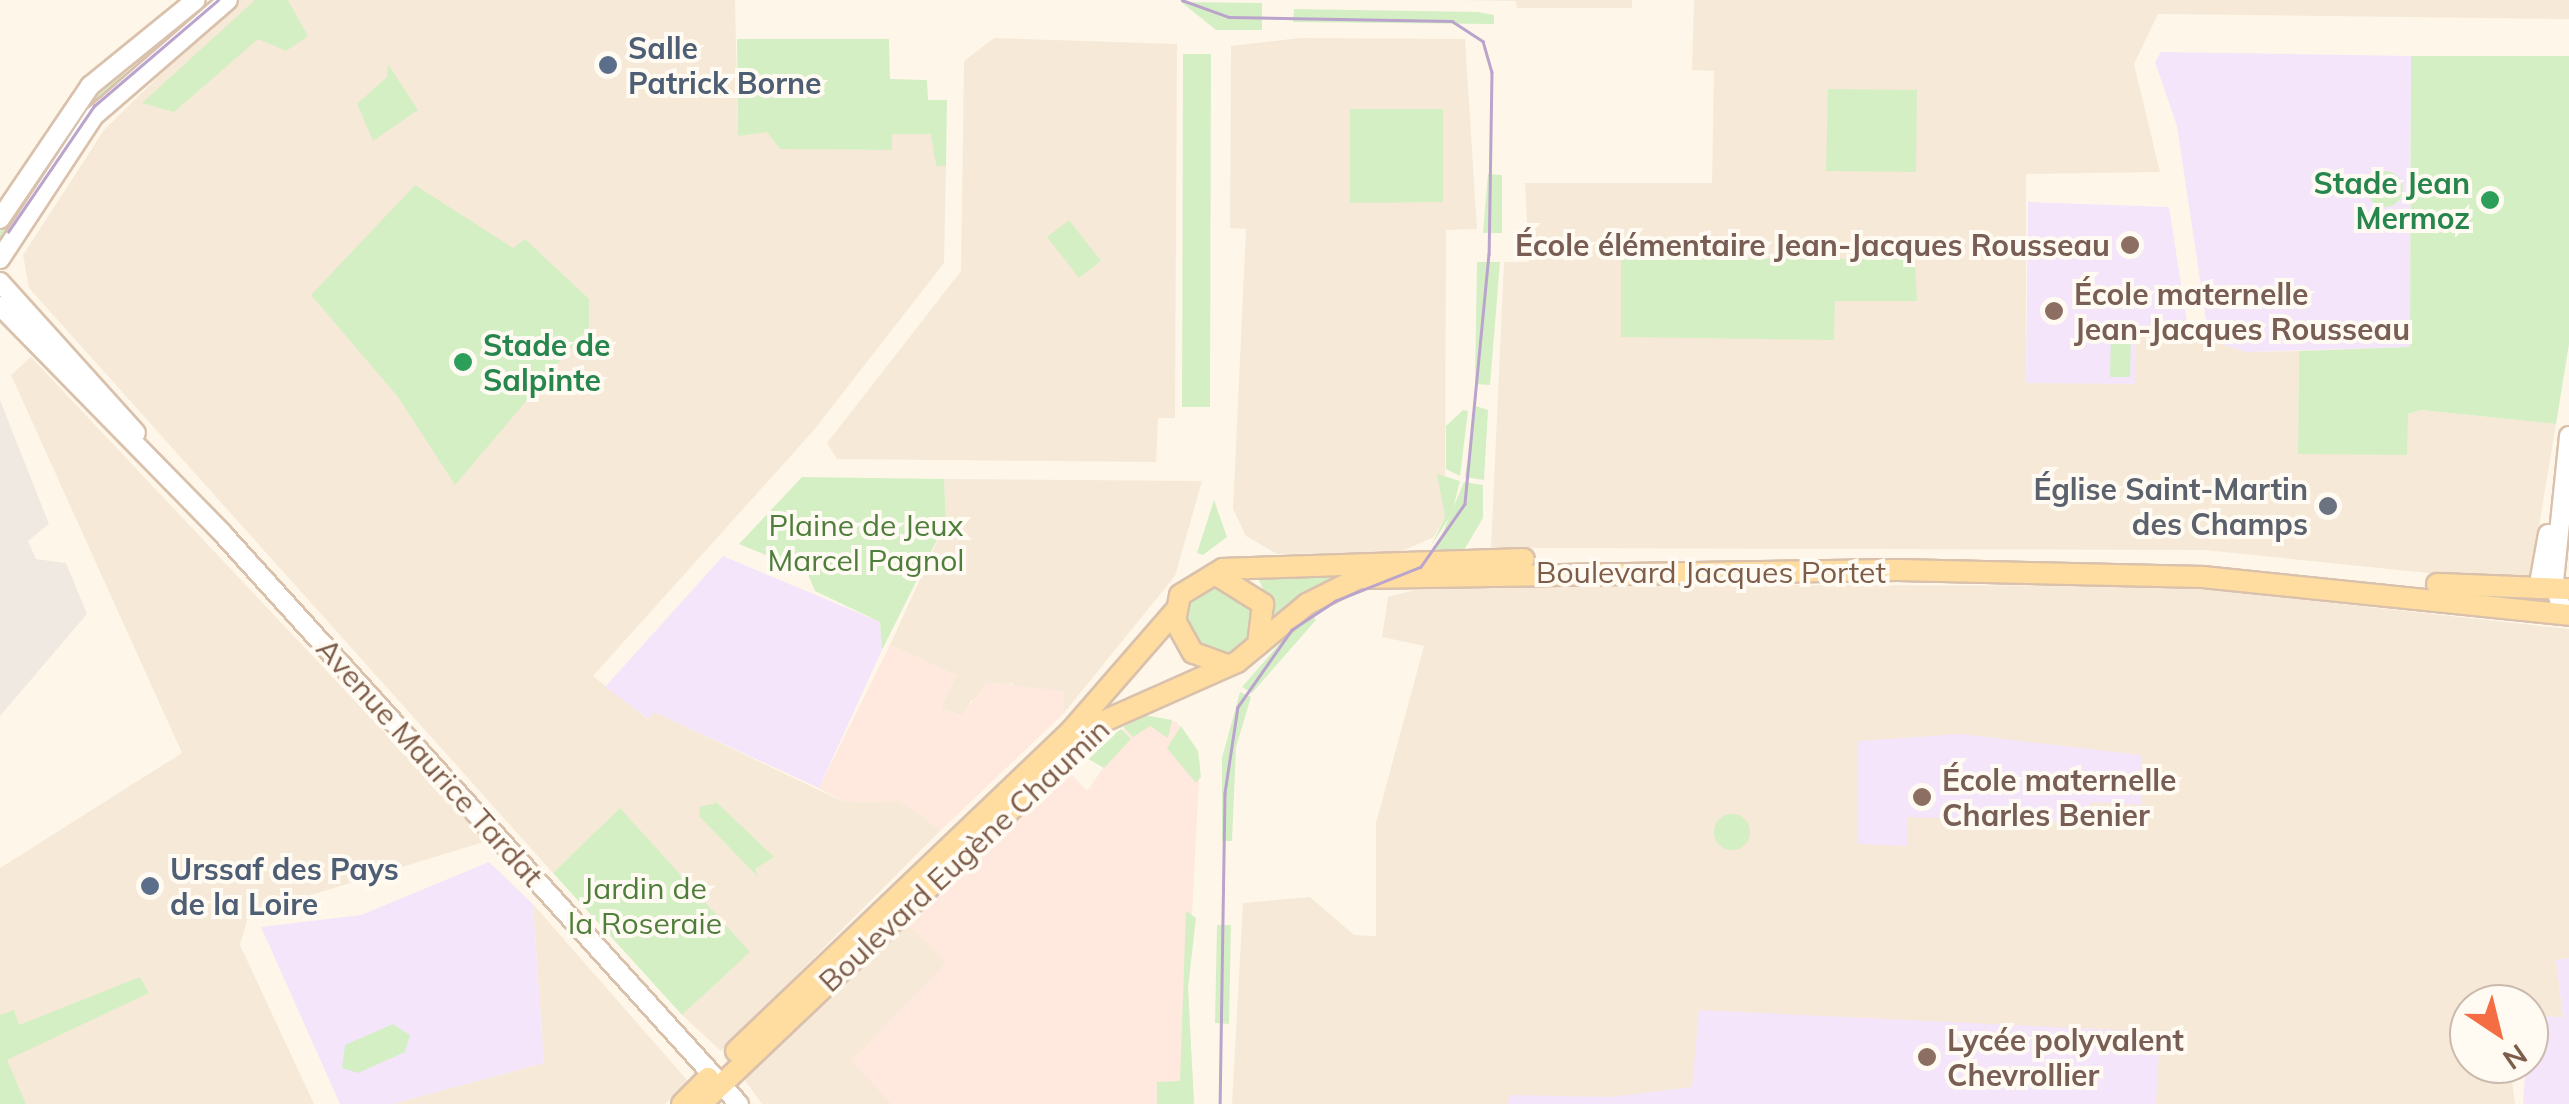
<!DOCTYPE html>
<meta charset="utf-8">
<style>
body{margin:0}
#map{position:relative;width:2569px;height:1104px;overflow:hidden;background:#fef7e9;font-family:Mulish,sans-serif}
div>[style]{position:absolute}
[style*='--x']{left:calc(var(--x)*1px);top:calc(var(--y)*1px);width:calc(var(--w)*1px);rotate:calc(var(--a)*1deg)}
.residential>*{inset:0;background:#f7e9d7}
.commercial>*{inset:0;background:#ffe8dd}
.industrial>*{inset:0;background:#f0e9e2}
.education>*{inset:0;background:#f4e5fb}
.green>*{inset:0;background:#d5efc5}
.round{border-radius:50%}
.roads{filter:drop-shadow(2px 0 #d9c1ac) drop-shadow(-2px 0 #d9c1ac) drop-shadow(0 2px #d9c1ac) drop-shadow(0 -2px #d9c1ac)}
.secondary>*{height:18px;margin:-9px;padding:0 9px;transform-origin:9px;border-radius:9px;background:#fff}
.primary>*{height:20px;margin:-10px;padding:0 10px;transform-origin:10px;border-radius:10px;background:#ffdda0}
.tram>*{height:2.5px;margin:-1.25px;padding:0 1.25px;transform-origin:1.25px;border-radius:1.25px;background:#baa4cc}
.dots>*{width:28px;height:28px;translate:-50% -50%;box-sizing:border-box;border:5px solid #fffaf2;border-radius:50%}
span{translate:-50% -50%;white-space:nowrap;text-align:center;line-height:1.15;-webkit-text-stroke:8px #fffaf2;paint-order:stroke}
.service-label{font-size:30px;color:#4e5e75;font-weight:700}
.left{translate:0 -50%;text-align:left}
.leisure-label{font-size:30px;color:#27864d;font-weight:700}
.right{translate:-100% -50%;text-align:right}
.education-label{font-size:30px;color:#785e54;font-weight:700}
.worship-label{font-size:30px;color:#5b616d;font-weight:700}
.park-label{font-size:30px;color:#4f7e3c}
.street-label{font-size:30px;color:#7d5c49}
.north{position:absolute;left:2449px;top:984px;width:100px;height:100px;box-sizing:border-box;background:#fffaf2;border:2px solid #cbbbae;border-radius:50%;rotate:145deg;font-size:28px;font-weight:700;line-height:40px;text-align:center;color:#7d5c49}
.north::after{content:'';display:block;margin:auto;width:35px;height:45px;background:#f46d43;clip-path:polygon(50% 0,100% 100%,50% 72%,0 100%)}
</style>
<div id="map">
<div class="residential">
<div style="clip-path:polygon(236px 0,735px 0,738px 135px,767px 132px,780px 148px,891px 150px,891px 134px,932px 134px,936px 166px,946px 166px,944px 263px,814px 430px,593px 676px,648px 719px,653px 711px,844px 802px,900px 801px,941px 830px,721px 1051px,682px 1015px,749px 952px,620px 809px,553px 873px,29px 288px,23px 255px,104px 130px)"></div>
<div style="clip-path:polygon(1454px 0,1632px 0,1632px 8px,1517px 8px,1516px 1px)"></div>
<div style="clip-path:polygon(1694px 0,2569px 0,2569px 19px,2158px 14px,2134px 64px,2160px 172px,2026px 174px,2026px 383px,2149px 321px,2187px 322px,2208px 325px,2210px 340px,2246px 352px,2299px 351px,2298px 453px,2421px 410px,2556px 424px,2531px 574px,2516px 582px,2204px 550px,1491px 548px,1504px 262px,1529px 262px,1525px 183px,1712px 183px,1714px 71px,1692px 70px)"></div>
<div style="clip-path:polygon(994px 38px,1177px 44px,1175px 418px,1158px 418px,1156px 462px,837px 459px,827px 443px,961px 271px,964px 61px)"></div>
<div style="clip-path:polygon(1300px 38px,1465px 39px,1477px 229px,1446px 230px,1445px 517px,1434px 537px,1400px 552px,1277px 554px,1246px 536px,1233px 509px,1246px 229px,1230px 228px,1231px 46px)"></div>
<div style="clip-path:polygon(31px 357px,487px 841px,249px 914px,240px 945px,314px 1104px,0 1104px,0 868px,182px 753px,11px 375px)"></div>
<div style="clip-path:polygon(944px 479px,1202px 481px,1175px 576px,1064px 713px,1064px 691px,1013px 691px,1012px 683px,971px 701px,962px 716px,941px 708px,956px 675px,890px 645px,946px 522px)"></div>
<div style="clip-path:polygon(1438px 584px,2175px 586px,2569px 629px,2569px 958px,2556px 960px,2563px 1017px,2529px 1016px,2529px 1004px,2469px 1004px,2469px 1064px,2510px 1064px,2515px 1104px,1232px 1104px,1243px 903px,1310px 897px,1354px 935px,1376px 936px,1376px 823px,1424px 646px,1382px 637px,1388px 597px)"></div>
<div style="clip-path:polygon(533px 904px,688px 1081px,665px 1104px,392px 1104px,544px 1063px)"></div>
<div style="clip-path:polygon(907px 923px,947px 962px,852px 1061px,892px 1104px,762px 1104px,744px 1079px)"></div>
</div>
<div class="commercial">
<div style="clip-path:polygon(890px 645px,957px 675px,941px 708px,961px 716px,987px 682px,1064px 691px,1064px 713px,941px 830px,900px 801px,844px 802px,819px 788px)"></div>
<div style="clip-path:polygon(1144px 715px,1177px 722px,1200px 762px,1188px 988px,1194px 1104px,892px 1104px,851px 1061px,946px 963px,907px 923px,1068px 771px,1087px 791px,1104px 767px,1085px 757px)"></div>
</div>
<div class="industrial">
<div style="clip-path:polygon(0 400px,49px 524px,28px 541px,36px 559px,66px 563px,87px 614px,0 716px)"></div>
</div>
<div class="education">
<div style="clip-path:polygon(2161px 52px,2411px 56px,2410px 347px,2246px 352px,2209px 340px,2177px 126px,2155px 62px)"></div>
<div style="clip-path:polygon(2028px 202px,2169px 207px,2187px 322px,2149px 322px,2149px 332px,2136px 333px,2135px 384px,2026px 383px)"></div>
<div style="clip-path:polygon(723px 556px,880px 622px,882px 650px,819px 788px,654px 712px,649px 719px,605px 687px)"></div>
<div style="clip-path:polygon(1960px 734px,2141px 755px,2141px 805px,2091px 802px,2088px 823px,1908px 817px,1907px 846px,1858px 844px,1858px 741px)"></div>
<div style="clip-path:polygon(489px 862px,533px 904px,544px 1063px,392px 1104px,340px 1104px,261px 927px,361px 915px)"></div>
<div style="clip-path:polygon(2569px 958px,2569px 1104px,2523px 1104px,2529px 1016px,2563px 1017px,2556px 960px)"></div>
<div style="clip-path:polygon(1699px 1010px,2160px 1032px,2156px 1104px,1508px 1104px,1509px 1095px,1610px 1097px,1692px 1087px)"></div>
</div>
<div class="green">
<div style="clip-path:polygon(255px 0,288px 0,308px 36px,286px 51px,258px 39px,174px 112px,142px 103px)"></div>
<div style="clip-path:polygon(1181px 2px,1262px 3px,1262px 30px,1216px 30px)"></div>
<div style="clip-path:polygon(1294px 9px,1478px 12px,1494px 15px,1494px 24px,1293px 22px)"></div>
<div style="clip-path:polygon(737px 39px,889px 39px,890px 79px,927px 80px,928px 100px,947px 100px,946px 166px,936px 166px,931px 134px,892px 134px,892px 150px,780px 149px,767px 132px,738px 136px)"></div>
<div style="clip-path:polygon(1183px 54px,1211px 54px,1210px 407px,1182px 407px)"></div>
<div style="clip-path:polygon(2411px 56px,2569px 56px,2569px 344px,2556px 424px,2421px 410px,2408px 414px,2407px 455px,2298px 454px,2299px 351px,2410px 347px)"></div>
<div style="clip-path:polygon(388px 64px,418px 110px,373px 141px,357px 104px,387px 77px)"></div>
<div style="clip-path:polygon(121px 69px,127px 77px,0 245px,0 231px,77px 115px)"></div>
<div style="clip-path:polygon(1828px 89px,1917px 90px,1916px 172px,1826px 171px)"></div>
<div style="clip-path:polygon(1350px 109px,1443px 109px,1443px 202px,1350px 203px)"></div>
<div class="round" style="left:2367px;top:171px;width:36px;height:36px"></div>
<div style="clip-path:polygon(1488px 174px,1502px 175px,1502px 233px,1483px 233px)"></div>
<div style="clip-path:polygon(415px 185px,513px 248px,525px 239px,589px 299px,589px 327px,455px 485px,398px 397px,311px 295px)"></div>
<div style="clip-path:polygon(1069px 220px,1101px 261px,1079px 278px,1047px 237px)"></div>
<div style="clip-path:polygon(1621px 258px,1915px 259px,1917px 301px,1835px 301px,1834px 340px,1621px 337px)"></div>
<div style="clip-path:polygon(1477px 262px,1500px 262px,1490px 385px,1475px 384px)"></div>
<div style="clip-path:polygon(2111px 333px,2131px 333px,2130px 377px,2110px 377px)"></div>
<div style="clip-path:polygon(1476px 406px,1488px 410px,1484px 480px,1465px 477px)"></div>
<div style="clip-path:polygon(1463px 410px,1468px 411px,1460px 476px,1446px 469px,1446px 426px)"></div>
<div style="clip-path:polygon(1437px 474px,1460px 481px,1452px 513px,1431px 546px,1445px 517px)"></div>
<div style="clip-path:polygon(802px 477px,944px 479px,946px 522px,882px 650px,880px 622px,815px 591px,807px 572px,739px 544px)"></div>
<div style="clip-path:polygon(1464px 482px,1483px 485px,1483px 518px,1464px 550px,1435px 551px)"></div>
<div style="clip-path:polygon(1214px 500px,1227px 537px,1203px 555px,1197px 553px)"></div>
<div style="clip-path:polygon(1363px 566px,1276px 618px,1257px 576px)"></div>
<div style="clip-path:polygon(1209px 581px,1253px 599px,1251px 642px,1227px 657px,1195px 650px,1182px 609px)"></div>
<div style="clip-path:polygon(1309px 610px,1316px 620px,1252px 693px,1242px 687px)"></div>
<div style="clip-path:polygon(1240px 692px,1251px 697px,1236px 747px,1232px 841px,1222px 841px,1222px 758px)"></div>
<div style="clip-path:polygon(1144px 715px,1172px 720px,1168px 738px,1150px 726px,1133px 737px,1123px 727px)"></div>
<div style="clip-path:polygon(1181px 726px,1198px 751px,1201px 777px,1196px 783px,1167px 748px)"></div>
<div style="clip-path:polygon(1121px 729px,1131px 739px,1104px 768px,1085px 757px)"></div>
<div style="clip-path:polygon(711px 797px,774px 857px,755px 869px,758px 877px,700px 817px,699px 807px,716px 803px)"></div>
<div style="clip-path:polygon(620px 808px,750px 952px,682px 1015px,553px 873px)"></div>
<div class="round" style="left:1714px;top:814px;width:36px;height:36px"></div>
<div style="clip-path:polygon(1186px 911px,1196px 918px,1188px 988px,1194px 1104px,1157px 1104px,1157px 1082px,1180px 1081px)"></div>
<div style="clip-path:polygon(1217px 925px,1231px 925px,1229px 1024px,1215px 1023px)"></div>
<div style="clip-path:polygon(140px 977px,149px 993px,7px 1060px,26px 1104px,0 1104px,0 1015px,14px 1010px,19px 1025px)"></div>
<div style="clip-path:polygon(393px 1024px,410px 1035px,405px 1052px,358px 1073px,342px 1068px,345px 1045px)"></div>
</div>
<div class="roads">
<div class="secondary">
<div style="--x:0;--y:219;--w:161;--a:-55.9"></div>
<div style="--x:90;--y:86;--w:136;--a:-39.1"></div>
<div style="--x:0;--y:259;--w:171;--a:-56.7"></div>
<div style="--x:94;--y:116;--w:177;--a:-40.9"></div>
<div style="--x:0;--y:282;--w:203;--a:48"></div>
<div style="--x:0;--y:306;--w:319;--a:45.6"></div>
<div style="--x:223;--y:534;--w:769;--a:47.85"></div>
<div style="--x:2569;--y:436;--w:147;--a:95.9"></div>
<div style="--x:2554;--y:582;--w:33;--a:74"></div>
<div style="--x:2563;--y:614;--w:7;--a:-34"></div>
<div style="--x:2538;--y:589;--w:56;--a:-79.7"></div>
</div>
<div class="primary">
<div style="--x:1215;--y:574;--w:57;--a:32"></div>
<div style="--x:1263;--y:604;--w:41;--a:97"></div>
<div style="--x:2437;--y:584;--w:132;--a:2.2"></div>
<div style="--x:1224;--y:664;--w:33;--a:-160"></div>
<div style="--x:1193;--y:653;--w:37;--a:-119"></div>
<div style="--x:1175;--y:621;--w:26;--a:-79"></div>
<div style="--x:1180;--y:595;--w:50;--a:-31.2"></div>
<div style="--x:1223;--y:569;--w:301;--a:-1.9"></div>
<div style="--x:736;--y:1051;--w:462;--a:-43.7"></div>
<div style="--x:1070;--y:732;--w:162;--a:-49"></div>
<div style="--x:682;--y:1104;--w:37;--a:-45"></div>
<div style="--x:701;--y:1104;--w:556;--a:-43.54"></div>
<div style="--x:1104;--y:721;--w:145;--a:-23.9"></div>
<div style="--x:1237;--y:662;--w:91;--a:-39.6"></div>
<div style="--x:1307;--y:604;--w:58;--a:-26.6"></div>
<div style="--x:1359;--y:578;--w:539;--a:-0.85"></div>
<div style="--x:1898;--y:570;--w:305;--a:1.3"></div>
<div style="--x:2203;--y:577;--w:368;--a:5.9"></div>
</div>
</div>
<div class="tram">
<div style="--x:1182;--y:0;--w:50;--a:19.9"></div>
<div style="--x:1229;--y:17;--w:223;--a:1"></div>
<div style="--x:1452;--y:21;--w:37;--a:33"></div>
<div style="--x:1483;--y:41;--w:32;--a:74"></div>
<div style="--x:1492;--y:72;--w:182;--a:90.9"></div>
<div style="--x:1489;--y:254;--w:251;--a:95.5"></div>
<div style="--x:1465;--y:504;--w:77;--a:124.9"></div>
<div style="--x:1421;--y:567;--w:92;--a:158.2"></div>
<div style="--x:1336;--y:601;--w:53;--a:146.6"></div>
<div style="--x:1292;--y:630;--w:94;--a:125"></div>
<div style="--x:1238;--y:707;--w:87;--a:98.6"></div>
<div style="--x:1225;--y:793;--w:311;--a:90.9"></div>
<div style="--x:8;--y:232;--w:153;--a:-55.7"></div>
<div style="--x:94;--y:106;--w:163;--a:-40.5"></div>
</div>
<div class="dots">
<div style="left:608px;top:65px;background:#5c6f8a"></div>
<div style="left:2490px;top:200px;background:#2e9e5b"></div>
<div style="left:2130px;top:245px;background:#8d6e63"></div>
<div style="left:2054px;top:311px;background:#8d6e63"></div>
<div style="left:463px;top:362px;background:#2e9e5b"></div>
<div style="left:2328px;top:506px;background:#6b7280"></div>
<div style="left:1922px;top:797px;background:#8d6e63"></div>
<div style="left:150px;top:886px;background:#5c6f8a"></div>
<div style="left:1927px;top:1057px;background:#8d6e63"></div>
</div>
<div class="service-label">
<span class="left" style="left:628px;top:65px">Salle<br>Patrick Borne</span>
<span class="left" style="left:170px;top:886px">Urssaf des Pays<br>de la Loire</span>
</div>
<div class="leisure-label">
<span class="right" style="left:2470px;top:200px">Stade Jean<br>Mermoz</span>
<span class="left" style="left:483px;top:362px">Stade de<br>Salpinte</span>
</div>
<div class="education-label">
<span class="right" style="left:2110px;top:245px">École élémentaire Jean-Jacques Rousseau</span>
<span class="left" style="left:2074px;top:311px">École maternelle<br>Jean-Jacques Rousseau</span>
<span class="left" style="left:1942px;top:797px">École maternelle<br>Charles Benier</span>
<span class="left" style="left:1947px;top:1057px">Lycée polyvalent<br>Chevrollier</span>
</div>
<div class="worship-label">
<span class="right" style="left:2308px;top:506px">Église Saint-Martin<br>des Champs</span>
</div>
<div class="park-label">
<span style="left:866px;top:542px">Plaine de Jeux<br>Marcel Pagnol</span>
<span style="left:645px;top:905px">Jardin de<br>la Roseraie</span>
</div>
<div class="street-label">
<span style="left:1711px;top:572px">Boulevard Jacques Portet</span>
<span style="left:430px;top:762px;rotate:48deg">Avenue Maurice Tardat</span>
<span style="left:964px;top:855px;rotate:-43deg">Boulevard Eugène Chaumin</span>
</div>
<div class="north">N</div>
</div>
